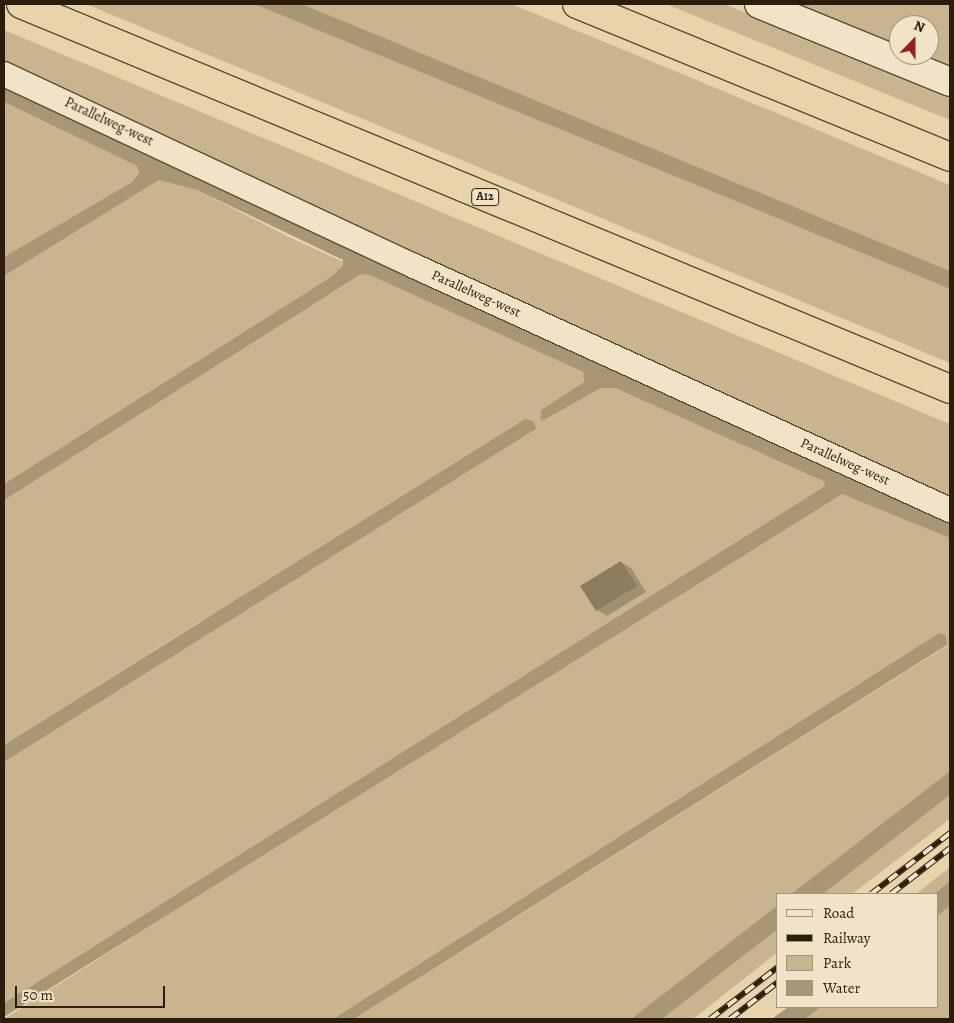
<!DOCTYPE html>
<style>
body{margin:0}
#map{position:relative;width:954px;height:1023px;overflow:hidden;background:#e8d4aa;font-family:Alegreya,serif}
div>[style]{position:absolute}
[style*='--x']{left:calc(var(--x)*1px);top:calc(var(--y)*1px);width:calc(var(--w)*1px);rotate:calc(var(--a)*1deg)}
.green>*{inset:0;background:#c8b58f}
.water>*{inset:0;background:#a89675}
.shadow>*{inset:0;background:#0003}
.building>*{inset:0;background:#8d7d5f}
.roads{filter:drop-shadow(1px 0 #5a4c34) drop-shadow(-1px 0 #5a4c34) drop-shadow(0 1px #5a4c34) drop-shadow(0 -1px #5a4c34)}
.minor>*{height:24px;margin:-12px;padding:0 12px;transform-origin:12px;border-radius:12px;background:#f0e3c8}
.secondary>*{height:28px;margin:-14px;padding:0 14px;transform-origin:14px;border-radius:14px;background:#f0e3c8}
.motorway>*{height:28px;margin:-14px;padding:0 14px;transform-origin:14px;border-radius:14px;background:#e8d4aa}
.rail>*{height:5.5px;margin-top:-2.75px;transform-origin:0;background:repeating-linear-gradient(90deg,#f0e3c8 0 11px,#2b1e0d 0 22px);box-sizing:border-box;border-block:1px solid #2b1e0d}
span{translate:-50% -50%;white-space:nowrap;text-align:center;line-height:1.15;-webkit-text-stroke:4px #f0e3c8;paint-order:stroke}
.shield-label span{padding:1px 4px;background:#f0e3c8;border:1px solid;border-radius:4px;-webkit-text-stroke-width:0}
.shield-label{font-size:12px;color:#2b1e0d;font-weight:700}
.street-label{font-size:14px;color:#2b1e0d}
.frame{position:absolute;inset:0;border:5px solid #2b1e0d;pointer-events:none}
.legend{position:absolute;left:776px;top:893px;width:162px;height:115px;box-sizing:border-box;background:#f0e3c8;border:1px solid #a1947d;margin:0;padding:6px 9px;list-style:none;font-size:15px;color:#2b1e0d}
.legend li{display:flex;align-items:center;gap:10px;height:25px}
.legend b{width:25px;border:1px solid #a1947d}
.north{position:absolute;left:889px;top:15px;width:50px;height:50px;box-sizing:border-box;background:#f0e3c8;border:1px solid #a1947d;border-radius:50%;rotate:22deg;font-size:14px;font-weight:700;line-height:20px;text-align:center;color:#2b1e0d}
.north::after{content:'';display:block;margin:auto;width:18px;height:22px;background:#8f2418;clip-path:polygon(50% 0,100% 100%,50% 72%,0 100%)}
.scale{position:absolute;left:15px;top:986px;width:150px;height:22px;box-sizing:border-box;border:2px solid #2b1e0d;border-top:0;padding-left:6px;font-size:15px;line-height:18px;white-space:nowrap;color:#2b1e0d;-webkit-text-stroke:4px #f0e3c8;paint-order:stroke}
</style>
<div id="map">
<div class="green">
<div style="clip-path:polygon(86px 4px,254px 4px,950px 289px,950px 363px)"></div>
<div style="clip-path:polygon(302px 4px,511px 4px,617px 47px,950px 185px,950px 271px)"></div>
<div style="clip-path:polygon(666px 4px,724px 4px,950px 97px,950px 120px)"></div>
<div style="clip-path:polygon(790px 4px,950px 4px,950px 69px,915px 55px,929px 55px,929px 25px,899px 25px,899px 48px)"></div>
<div style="clip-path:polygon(4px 30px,950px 424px,950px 522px,874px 490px,738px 424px,598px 363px,4px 88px)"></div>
<div style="clip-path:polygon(4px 102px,137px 166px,139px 173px,132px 182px,4px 257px)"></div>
<div style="clip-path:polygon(159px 180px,197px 190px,289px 237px,583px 372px,584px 382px,541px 410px,540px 419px,544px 420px,601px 388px,615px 388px,823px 481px,825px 486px,4px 1003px,4px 762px,536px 429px,201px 621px,4px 745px,4px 276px)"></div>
<div style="clip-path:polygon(842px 493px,950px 538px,950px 771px,791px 894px,778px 894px,778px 905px,631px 1019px,354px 1019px,947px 646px,946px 635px,939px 633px,333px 1019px,4px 1019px,501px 703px)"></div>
<div style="clip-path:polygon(950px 795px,950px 819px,852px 894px,823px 894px)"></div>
<div style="clip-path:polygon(950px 867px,950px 881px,934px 894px,916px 894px)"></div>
<div style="clip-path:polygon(950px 906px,950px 1019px,805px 1019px,821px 1007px,938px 1007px,938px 915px)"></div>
<div style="clip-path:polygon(778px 929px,778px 952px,693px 1019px,662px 1019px)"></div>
</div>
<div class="water">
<div style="clip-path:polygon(254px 4px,302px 4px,950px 271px,950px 289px)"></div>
<div style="clip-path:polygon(4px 88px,482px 306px,874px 490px,950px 522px,950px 538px,842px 494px,4px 1017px,4px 1003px,825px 486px,823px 481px,615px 388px,601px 388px,544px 420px,540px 419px,541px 410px,584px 382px,583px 372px,370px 275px,361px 274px,4px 500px,4px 484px,331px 277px,343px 266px,343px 260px,197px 190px,159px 180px,4px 276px,4px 257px,132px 182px,139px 173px,137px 166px,4px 102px)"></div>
<div style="clip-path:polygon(525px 419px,534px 421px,536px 429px,4px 762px,4px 745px)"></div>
<div style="clip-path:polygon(939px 633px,946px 635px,947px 645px,354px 1019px,333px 1019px)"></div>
<div style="clip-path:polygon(950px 771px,950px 795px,823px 894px,791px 894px)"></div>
<div style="clip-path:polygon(950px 881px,950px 906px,938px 915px,938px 894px,934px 894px)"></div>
<div style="clip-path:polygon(778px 905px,778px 929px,662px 1019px,631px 1019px)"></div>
<div style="clip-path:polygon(788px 1007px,821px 1007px,805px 1019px,772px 1019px)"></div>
</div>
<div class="shadow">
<div style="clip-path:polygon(621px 562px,631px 568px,646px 592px,607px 616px,597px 610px)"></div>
</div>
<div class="building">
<div style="clip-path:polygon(621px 561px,637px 586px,596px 611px,580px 586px)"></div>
</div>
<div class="roads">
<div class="minor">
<div style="--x:4;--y:74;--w:453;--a:25.1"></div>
<div style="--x:414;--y:266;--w:589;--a:24.48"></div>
</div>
<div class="secondary">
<div style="--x:759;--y:4;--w:206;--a:22.2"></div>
</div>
<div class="motorway">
<div style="--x:21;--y:4;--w:1006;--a:22.51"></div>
<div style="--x:577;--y:4;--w:403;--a:22.3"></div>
</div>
</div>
<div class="rail">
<div style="--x:871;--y:894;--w:100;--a:-37.7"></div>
<div style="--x:891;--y:894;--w:75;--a:-37.9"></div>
<div style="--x:710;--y:1019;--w:86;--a:-37.4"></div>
<div style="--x:730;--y:1019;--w:61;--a:-37.6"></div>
</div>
<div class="shield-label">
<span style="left:485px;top:197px">A12</span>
</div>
<div class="street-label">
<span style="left:109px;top:122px;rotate:25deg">Parallelweg-west</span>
<span style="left:476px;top:294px;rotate:24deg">Parallelweg-west</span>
<span style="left:845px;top:462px;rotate:24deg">Parallelweg-west</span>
</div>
<div class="frame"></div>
<ul class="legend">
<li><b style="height:6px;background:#f0e3c8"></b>Road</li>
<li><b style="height:6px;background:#2b1e0d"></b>Railway</li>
<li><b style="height:14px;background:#c8b58f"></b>Park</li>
<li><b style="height:14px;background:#a89675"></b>Water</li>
</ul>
<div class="north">N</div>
<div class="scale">50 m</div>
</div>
